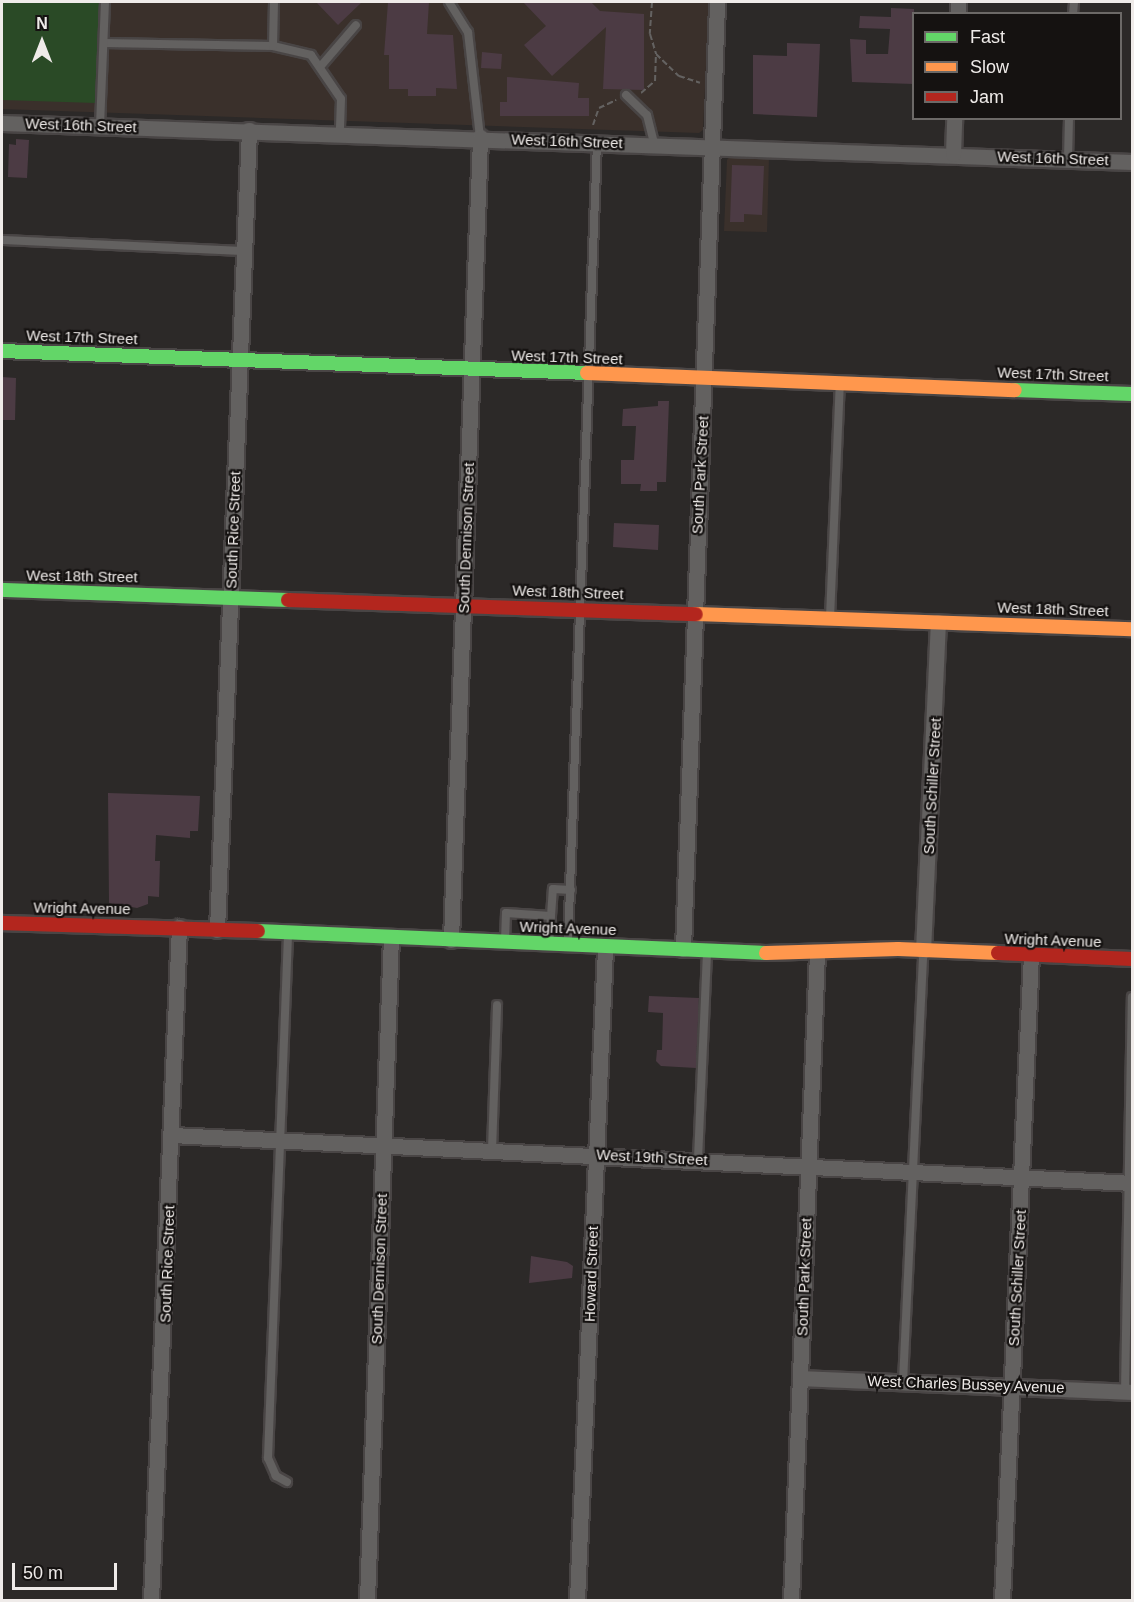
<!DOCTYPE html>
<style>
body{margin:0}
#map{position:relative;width:1134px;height:1602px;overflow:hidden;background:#2c2928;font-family:Arial,sans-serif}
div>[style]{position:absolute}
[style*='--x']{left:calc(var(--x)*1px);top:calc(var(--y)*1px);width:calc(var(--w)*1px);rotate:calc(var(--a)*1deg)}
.built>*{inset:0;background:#3a302b}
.green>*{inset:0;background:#2a4a26}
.building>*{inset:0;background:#4c3b44}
.path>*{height:2px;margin-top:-1px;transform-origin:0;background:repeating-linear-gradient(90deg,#646261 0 6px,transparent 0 9px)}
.roads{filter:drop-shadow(2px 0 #494545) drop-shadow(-2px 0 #494545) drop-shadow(0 2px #494545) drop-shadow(0 -2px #494545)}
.lane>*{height:8px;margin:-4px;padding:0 4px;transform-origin:4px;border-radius:4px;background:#636160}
.street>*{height:15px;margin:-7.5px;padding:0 7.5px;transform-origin:7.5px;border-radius:7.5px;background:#636160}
.fast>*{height:14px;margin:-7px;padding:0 7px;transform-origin:7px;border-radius:7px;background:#63d668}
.slow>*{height:14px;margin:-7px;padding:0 7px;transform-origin:7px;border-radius:7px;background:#ff974d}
.jam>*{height:14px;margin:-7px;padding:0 7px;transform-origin:7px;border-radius:7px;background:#b3261e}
span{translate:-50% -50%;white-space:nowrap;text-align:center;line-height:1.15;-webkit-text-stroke:4.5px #151211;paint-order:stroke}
.street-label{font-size:15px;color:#efebe9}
.frame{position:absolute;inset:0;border:3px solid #efebe9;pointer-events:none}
.legend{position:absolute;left:912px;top:12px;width:210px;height:108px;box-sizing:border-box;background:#151211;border:2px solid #6c6967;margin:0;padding:8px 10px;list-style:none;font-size:18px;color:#efebe9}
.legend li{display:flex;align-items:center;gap:12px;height:30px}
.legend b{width:30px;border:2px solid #6c6967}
.north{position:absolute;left:12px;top:12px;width:60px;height:60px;-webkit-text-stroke:4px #151211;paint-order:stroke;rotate:0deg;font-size:16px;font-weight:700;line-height:24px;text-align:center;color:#efebe9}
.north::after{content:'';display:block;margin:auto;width:21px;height:27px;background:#efebe9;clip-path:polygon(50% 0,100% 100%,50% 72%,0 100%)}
.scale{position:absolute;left:12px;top:1563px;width:105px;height:27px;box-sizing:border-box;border:3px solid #efebe9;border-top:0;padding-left:8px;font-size:18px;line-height:21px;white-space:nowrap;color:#efebe9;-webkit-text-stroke:4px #151211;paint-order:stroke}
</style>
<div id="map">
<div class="built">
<div style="clip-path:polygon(2px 2px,709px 2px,703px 130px,699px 133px,2px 109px)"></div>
<div style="clip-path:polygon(730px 156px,769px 157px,767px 232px,724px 231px,727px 160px)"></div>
</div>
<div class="green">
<div style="clip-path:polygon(2px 2px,101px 2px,96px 103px,2px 100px)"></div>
</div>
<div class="building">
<div style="clip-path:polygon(316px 2px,362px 2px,338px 25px)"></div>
<div style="clip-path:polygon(388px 2px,429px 2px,427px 34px,453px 35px,457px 89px,436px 88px,436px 96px,408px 96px,408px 89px,389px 89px,389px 55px,384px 55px)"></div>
<div style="clip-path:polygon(523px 2px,591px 2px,600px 11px,644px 14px,644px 90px,603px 89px,606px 27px,552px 76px,524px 45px,546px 26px)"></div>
<div style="clip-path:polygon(891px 8px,914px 9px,914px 84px,852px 82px,850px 39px,866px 40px,866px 54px,888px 54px,890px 29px,859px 28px,860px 16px,891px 17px)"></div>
<div style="clip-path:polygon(787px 43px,820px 44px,817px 117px,753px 114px,753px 55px,787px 56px)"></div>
<div style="clip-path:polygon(482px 52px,502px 54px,501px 69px,481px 68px)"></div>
<div style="clip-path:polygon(507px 77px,579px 83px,578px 98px,589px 98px,589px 116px,500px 116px,500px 102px,507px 102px)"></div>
<div style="clip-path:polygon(16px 139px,29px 140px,27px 178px,8px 177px,9px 144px,16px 145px)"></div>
<div style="clip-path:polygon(732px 165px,764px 166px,762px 215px,744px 214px,744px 222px,730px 222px)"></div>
<div style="clip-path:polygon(2px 377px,16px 378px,15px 420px,2px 420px)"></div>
<div style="clip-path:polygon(658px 401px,669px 401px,666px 482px,657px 482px,657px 491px,640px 491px,641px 484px,621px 484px,621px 460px,634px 460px,636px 426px,622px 426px,623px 409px,658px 406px)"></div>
<div style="clip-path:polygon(614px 523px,659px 525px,658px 550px,613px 547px)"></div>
<div style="clip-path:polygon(108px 793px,200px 796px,198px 831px,190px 831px,190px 838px,156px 835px,155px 861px,160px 861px,159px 897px,148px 896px,148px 904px,137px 908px,109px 903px)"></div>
<div style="clip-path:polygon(649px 996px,699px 998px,696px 1068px,661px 1066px,656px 1061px,657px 1050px,662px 1050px,663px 1013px,648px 1012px)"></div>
<div style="clip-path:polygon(531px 1256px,567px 1262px,573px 1266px,572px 1278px,529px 1283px)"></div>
</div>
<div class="path">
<div style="--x:652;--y:2;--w:32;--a:94"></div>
<div style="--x:650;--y:34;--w:21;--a:73"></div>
<div style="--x:656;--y:54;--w:32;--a:44"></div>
<div style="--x:679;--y:76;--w:22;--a:18"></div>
<div style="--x:641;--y:93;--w:18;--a:-41"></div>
<div style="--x:655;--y:81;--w:25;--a:-88"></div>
<div style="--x:593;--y:125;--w:18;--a:-71"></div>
<div style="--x:599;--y:108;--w:19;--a:-25"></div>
</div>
<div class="roads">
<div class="lane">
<div style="--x:449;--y:2;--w:36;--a:58"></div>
<div style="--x:468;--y:32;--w:106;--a:83.5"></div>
<div style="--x:1073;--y:14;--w:12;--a:-85"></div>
<div style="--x:104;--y:43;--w:169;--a:1"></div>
<div style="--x:273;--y:46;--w:39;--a:13"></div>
<div style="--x:311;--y:55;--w:53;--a:55.7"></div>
<div style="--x:341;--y:99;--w:34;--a:92"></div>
<div style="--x:273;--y:46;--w:44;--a:-88.7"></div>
<div style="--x:320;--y:67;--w:55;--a:-49.4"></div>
<div style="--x:626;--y:95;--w:29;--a:44"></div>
<div style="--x:647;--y:115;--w:29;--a:76"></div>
<div style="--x:100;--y:126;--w:124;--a:-87.7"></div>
<div style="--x:1068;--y:159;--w:41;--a:-88.6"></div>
<div style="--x:2;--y:240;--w:242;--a:2.6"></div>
<div style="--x:830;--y:618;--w:234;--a:-87.6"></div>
<div style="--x:551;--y:916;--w:27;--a:-86"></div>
<div style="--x:553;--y:889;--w:18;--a:3"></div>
<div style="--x:505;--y:941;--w:28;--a:-88"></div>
<div style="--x:506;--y:913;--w:45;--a:3.8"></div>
<div style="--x:551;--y:916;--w:26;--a:94"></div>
<div style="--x:568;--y:944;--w:802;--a:-87.93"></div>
<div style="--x:492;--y:1150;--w:145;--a:-88"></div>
<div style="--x:698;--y:1159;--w:206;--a:-87.5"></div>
<div style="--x:903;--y:1382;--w:430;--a:-87.3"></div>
<div style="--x:1125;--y:1392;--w:395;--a:-89"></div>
<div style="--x:287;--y:1482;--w:13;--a:-151"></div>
<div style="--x:276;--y:1476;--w:20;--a:-114"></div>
<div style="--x:268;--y:1458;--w:524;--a:-87.81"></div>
</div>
<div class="street">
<div style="--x:958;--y:14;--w:12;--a:-90"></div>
<div style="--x:2;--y:123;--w:1131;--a:1.98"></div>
<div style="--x:953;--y:154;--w:36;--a:-88"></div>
<div style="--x:217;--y:930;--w:801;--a:-87.71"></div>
<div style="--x:451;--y:940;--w:804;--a:-87.93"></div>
<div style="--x:683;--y:949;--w:948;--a:-87.94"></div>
<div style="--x:923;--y:951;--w:329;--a:-87.4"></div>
<div style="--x:172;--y:1135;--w:961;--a:2.86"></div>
<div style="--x:800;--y:1378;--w:332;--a:2.4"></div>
<div style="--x:151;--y:1600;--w:674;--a:-87.62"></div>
<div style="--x:367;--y:1600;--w:663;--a:-87.93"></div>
<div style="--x:577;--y:1600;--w:654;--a:-87.54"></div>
<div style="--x:791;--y:1600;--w:647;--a:-87.7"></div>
<div style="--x:1002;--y:1600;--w:646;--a:-87.43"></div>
</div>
<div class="fast">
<div style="--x:2;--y:351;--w:585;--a:2.15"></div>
<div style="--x:1015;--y:390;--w:117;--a:2"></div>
<div style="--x:2;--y:590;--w:286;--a:2"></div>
<div style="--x:258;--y:931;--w:508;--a:2.48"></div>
</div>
<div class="slow">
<div style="--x:587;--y:373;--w:428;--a:2.3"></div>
<div style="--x:696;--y:614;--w:436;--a:2"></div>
<div style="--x:766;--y:953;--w:132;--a:-1.7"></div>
<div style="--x:898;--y:949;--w:100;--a:2.3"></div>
</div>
<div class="jam">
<div style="--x:288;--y:600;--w:408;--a:2"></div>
<div style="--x:2;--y:923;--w:256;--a:1.8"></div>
<div style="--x:998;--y:953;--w:134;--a:2.6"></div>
</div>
</div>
<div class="street-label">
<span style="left:81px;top:125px;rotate:2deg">West 16th Street</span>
<span style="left:567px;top:141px;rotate:2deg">West 16th Street</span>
<span style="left:1053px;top:158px;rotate:2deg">West 16th Street</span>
<span style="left:82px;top:337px;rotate:2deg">West 17th Street</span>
<span style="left:567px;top:357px;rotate:2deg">West 17th Street</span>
<span style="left:1053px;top:374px;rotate:2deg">West 17th Street</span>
<span style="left:700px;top:475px;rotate:-87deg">South Park Street</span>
<span style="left:233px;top:530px;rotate:-88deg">South Rice Street</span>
<span style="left:466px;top:538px;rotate:-88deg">South Dennison Street</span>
<span style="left:82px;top:576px;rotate:1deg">West 18th Street</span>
<span style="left:568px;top:592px;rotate:2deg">West 18th Street</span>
<span style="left:1053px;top:609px;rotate:2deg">West 18th Street</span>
<span style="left:932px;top:786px;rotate:-87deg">South Schiller Street</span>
<span style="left:82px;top:908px;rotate:1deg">Wright Avenue</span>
<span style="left:568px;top:928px;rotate:2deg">Wright Avenue</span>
<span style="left:1053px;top:940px;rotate:2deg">Wright Avenue</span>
<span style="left:652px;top:1157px;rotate:3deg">West 19th Street</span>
<span style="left:167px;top:1264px;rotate:-88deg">South Rice Street</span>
<span style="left:379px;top:1269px;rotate:-88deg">South Dennison Street</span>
<span style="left:591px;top:1274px;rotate:-88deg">Howard Street</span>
<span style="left:804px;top:1277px;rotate:-88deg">South Park Street</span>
<span style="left:1017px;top:1278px;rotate:-87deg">South Schiller Street</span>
<span style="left:966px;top:1384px;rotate:2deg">West Charles Bussey Avenue</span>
</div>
<div class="frame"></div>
<ul class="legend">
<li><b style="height:8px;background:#63d668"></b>Fast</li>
<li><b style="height:8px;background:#ff974d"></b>Slow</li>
<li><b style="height:8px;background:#b3261e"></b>Jam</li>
</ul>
<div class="north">N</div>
<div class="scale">50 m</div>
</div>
